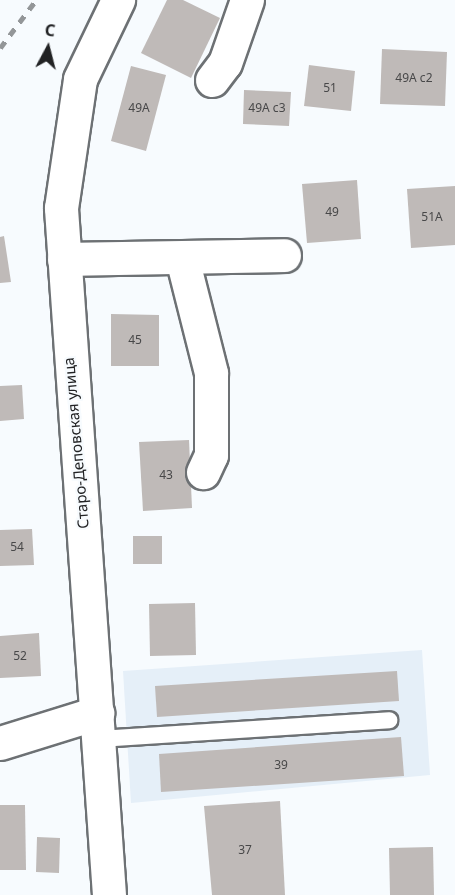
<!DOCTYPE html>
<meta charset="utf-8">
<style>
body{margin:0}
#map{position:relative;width:455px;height:895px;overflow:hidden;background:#f7fbfe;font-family:"Noto Sans",sans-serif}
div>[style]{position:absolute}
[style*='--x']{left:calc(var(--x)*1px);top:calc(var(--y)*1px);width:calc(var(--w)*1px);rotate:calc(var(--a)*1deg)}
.built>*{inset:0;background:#e5eff8}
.building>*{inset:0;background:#bfbab8}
.roads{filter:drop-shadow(2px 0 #6d7174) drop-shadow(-2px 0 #6d7174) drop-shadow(0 2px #6d7174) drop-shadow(0 -2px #6d7174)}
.service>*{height:16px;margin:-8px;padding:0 8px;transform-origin:8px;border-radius:8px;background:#fff}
.minor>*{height:33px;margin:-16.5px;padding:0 16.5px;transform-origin:16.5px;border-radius:16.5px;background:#fff}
.tertiary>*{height:33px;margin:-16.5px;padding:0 16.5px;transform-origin:16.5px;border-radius:16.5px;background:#fff}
.secondary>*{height:33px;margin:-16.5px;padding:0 16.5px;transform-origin:16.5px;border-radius:16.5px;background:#fff}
.rail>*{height:4.5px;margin-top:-2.25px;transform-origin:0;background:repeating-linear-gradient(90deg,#939698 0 8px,transparent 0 16px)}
span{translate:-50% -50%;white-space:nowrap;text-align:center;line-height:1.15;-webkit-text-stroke:4.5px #f7fbfe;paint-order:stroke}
.number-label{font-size:12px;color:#484849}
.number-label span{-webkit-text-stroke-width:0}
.street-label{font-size:15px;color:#212224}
.north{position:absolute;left:18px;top:18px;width:60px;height:60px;-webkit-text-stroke:4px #f7fbfe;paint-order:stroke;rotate:7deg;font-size:16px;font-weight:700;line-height:24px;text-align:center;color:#212224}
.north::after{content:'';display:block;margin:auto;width:21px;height:27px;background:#212224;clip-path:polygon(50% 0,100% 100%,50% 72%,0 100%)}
</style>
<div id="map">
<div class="built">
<div style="clip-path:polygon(422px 650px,430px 775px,131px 803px,123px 671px)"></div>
</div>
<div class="building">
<div style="clip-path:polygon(167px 0,183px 0,220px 18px,191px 78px,141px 53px)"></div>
<div style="clip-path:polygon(382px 49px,447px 52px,445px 106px,380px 104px)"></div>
<div style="clip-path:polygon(309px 65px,355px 71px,351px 111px,304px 106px)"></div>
<div style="clip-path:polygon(131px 66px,166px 75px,146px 151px,111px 141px)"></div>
<div style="clip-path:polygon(244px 90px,291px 92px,289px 126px,243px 124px)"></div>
<div style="clip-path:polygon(357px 180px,361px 239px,307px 243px,302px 184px)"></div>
<div style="clip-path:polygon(455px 186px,455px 245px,411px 248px,407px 189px)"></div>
<div style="clip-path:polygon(4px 236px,11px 282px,0 283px,0 237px)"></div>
<div style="clip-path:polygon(111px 314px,159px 315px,159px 366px,111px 366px)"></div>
<div style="clip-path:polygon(22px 385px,24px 419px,0 421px,0 386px)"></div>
<div style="clip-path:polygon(189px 440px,192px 508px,143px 511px,139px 442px)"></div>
<div style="clip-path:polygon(32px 529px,34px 565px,0 566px,0 530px)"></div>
<div style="clip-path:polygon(133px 536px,162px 536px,162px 564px,133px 564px)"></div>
<div style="clip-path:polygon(195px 603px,196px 655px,150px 656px,149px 604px)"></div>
<div style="clip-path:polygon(39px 633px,41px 676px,0 678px,0 636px)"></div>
<div style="clip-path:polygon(397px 671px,399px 701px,157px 717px,155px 686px)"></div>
<div style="clip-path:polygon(401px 737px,404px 776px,161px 792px,159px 754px)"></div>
<div style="clip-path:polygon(280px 801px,285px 895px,212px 895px,204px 806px)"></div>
<div style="clip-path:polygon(0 805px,25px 805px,26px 870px,0 870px)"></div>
<div style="clip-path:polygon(37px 837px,60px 838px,59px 873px,36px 872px)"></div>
<div style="clip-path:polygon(433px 847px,434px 895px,390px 895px,389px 848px)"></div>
</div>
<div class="roads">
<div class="service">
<div style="--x:99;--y:739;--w:291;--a:-3.7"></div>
</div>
<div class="minor">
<div style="--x:212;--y:80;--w:21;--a:-53"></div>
<div style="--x:225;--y:63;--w:67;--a:-70.8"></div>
<div style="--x:182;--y:258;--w:119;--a:75.8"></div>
<div style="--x:211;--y:373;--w:82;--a:90"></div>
<div style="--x:211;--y:455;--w:19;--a:115"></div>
<div style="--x:64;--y:259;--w:220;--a:-1"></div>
</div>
<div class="tertiary">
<div style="--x:0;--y:743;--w:102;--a:-17.2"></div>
</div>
<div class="secondary">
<div style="--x:109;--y:895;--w:689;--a:-94"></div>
<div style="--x:61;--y:208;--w:130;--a:-81.6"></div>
<div style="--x:80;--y:79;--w:88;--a:-64.3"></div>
</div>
</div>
<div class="rail">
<div style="--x:0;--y:48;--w:60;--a:-53.1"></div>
</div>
<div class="number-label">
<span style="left:414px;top:78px">49А с2</span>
<span style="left:330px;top:88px">51</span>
<span style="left:139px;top:108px">49А</span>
<span style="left:267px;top:108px">49А с3</span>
<span style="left:332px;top:212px">49</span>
<span style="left:432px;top:217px">51А</span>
<span style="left:135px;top:340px">45</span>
<span style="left:166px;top:475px">43</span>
<span style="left:17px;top:547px">54</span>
<span style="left:20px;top:656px">52</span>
<span style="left:281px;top:765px">39</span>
<span style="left:245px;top:850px">37</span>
</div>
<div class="street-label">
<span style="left:76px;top:443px;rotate:-95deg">Старо-Деповская улица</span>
</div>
<div class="north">С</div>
</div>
